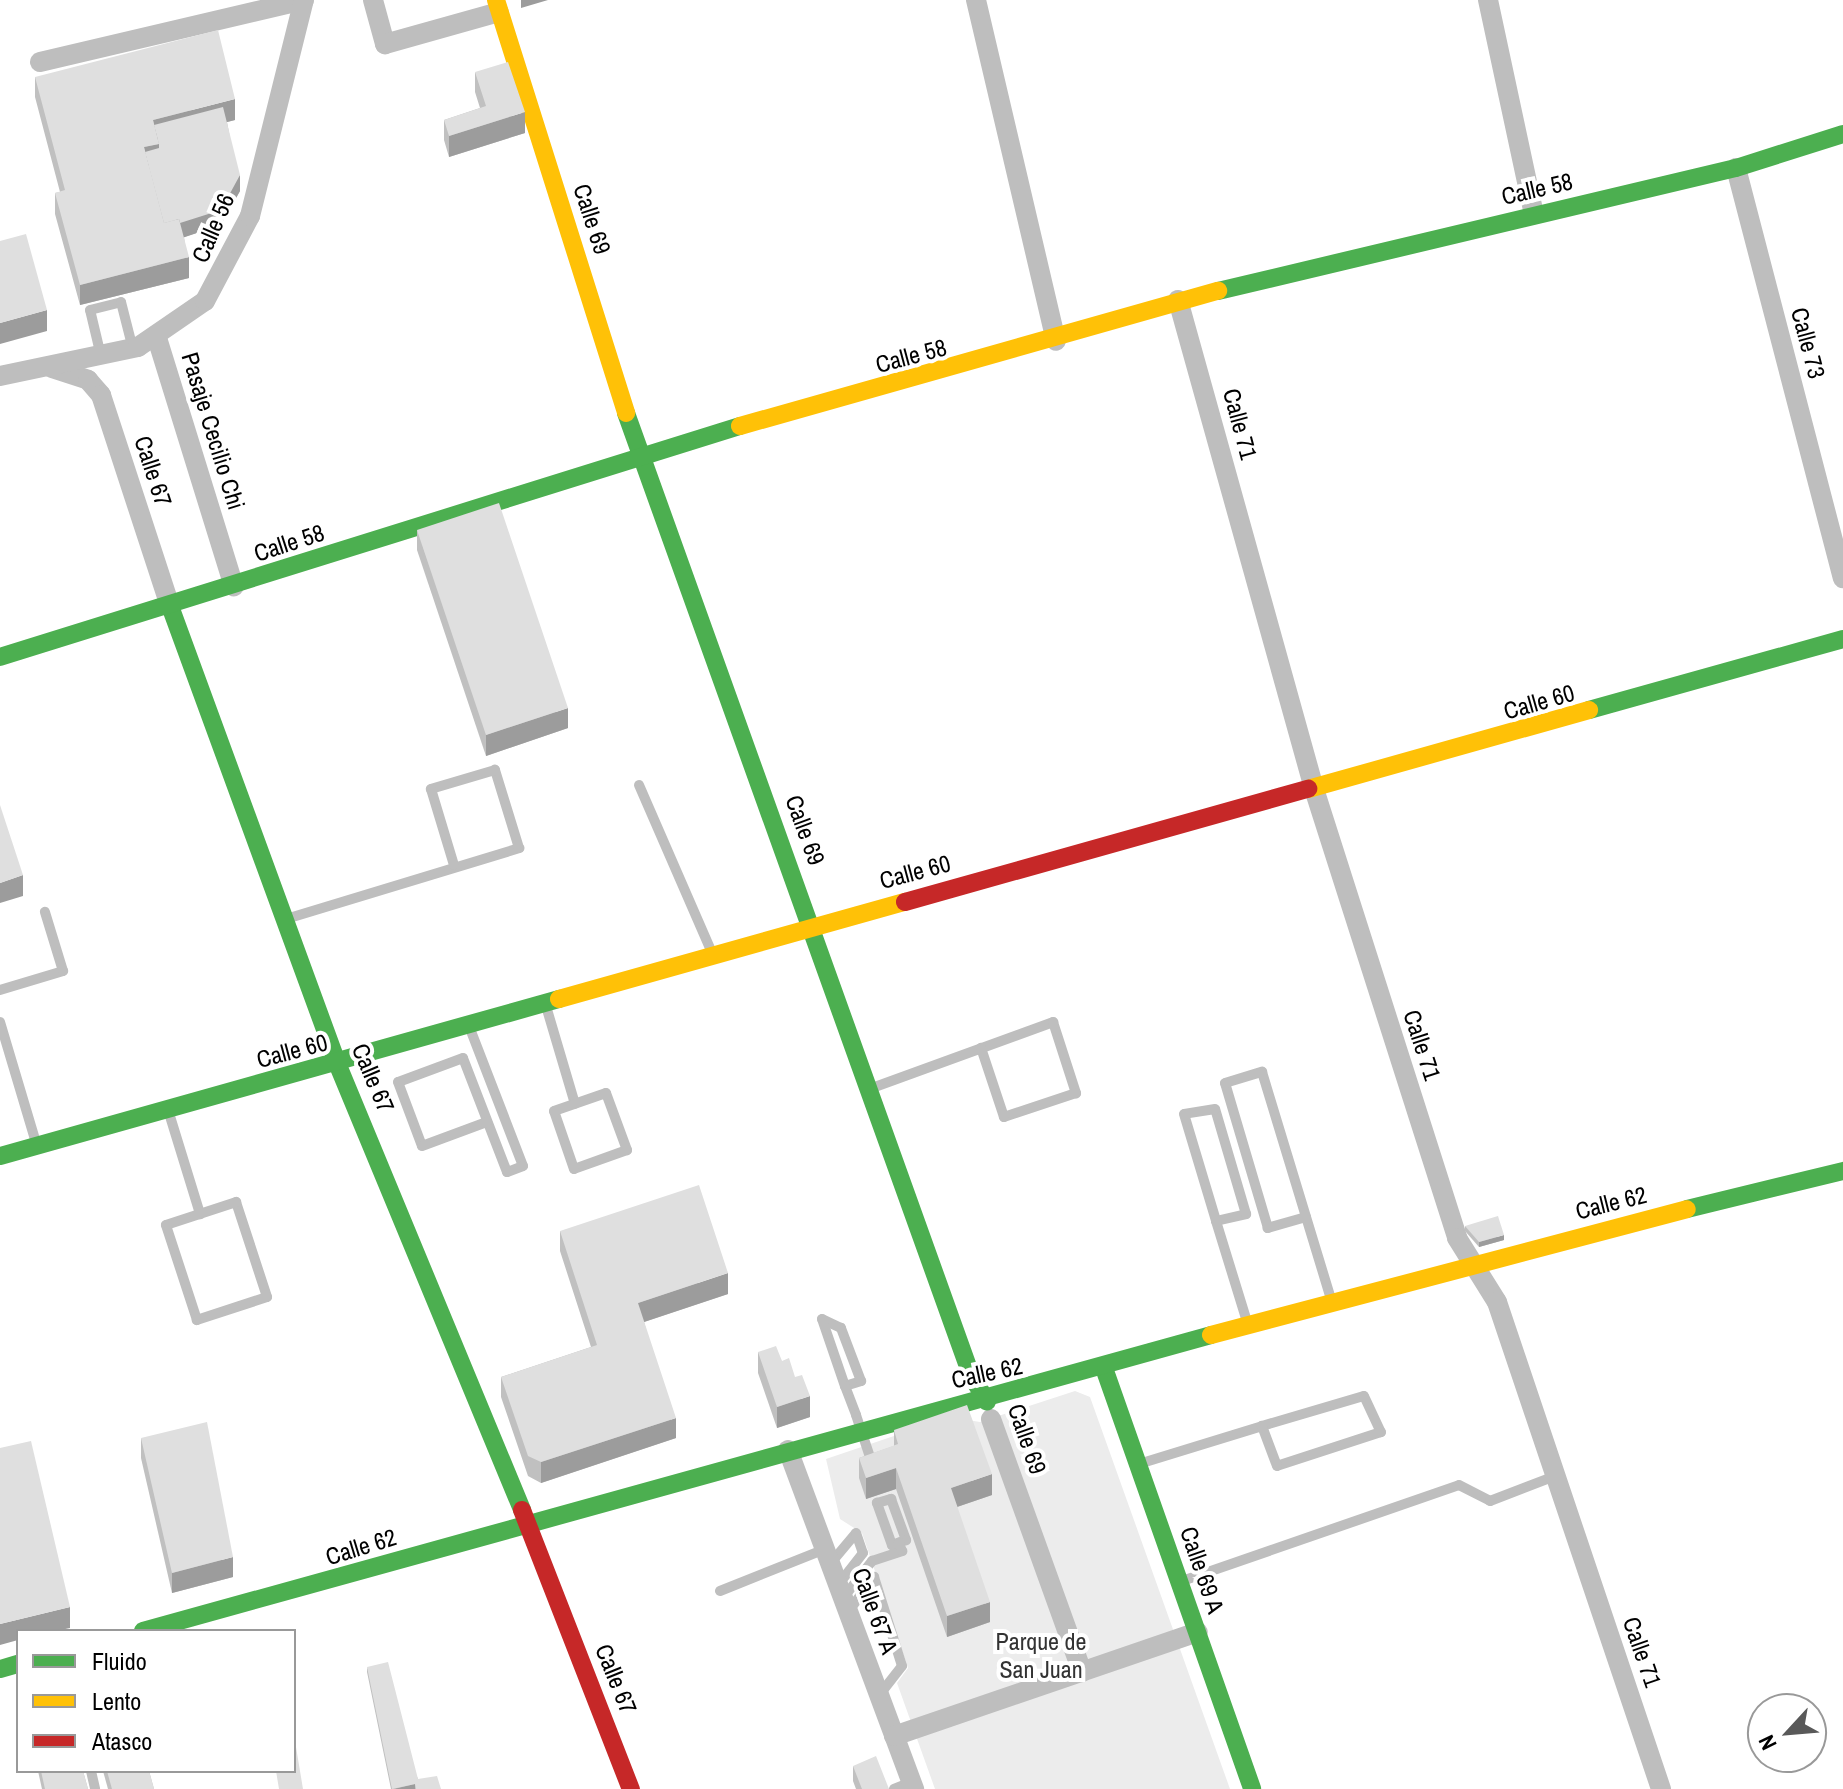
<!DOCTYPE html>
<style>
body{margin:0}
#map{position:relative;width:1843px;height:1789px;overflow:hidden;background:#fff;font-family:"Archivo Narrow",sans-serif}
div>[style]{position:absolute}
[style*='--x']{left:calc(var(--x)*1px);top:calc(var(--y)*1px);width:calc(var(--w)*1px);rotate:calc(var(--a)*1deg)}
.green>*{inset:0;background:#ececec}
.lane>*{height:10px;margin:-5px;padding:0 5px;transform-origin:5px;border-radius:5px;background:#bebebe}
.street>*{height:20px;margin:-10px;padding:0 10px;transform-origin:10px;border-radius:10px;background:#bebebe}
.fast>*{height:18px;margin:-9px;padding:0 9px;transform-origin:9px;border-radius:9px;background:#4caf50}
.slow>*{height:18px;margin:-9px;padding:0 9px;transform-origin:9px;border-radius:9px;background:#ffc107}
.jam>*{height:18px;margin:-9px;padding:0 9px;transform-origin:9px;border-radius:9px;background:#c62828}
.wall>*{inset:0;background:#c0c0c0}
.shaded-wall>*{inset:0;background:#9c9c9c}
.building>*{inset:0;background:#dfdfdf}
span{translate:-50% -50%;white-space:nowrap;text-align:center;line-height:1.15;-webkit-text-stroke:8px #fff;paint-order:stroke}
.street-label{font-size:24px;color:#000}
.park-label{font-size:24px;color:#333}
.legend{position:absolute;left:16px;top:1629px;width:280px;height:144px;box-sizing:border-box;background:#fff;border:2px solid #999;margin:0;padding:10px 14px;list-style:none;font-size:24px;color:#000}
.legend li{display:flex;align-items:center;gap:16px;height:40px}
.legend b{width:40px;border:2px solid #999}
.north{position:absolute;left:1747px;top:1693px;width:80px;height:80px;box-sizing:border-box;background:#fff;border:2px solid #999;border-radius:50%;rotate:244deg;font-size:22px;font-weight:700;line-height:32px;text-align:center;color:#000}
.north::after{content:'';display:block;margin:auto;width:28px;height:36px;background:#595959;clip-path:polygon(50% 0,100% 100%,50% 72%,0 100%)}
</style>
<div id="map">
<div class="green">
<div style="clip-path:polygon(1075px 1391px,1090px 1397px,1230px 1789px,935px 1789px,897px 1683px,908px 1668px,862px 1533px,840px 1519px,826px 1459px,950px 1417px,980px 1422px)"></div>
</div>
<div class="lane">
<div style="--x:101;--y:356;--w:47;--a:-103.4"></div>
<div style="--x:90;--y:310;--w:32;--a:-14"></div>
<div style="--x:121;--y:302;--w:49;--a:75.7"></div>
<div style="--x:639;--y:785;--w:183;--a:66.5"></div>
<div style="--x:286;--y:919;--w:244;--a:-16.9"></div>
<div style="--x:519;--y:848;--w:82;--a:-107.1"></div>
<div style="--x:495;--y:770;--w:67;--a:163.5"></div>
<div style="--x:431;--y:789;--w:79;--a:73.2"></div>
<div style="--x:0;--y:990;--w:66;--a:-16.8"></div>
<div style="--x:63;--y:971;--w:62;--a:-107"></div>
<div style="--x:546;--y:1006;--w:102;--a:73.5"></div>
<div style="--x:0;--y:1022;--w:126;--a:73.4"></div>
<div style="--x:469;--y:1026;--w:150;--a:68.9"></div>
<div style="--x:523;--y:1166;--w:17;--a:159"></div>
<div style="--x:507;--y:1172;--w:122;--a:-111.1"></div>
<div style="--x:463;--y:1058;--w:69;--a:159.7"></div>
<div style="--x:398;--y:1082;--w:68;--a:69.4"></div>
<div style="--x:422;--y:1146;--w:69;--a:-20.3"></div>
<div style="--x:872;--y:1088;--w:193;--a:-20"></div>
<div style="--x:1053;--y:1022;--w:75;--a:72.1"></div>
<div style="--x:1076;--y:1093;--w:76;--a:161.6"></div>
<div style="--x:1004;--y:1117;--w:73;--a:-108.4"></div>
<div style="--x:606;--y:1093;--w:61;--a:69.8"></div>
<div style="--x:627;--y:1150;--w:56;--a:160.3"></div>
<div style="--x:574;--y:1169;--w:61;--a:-109"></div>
<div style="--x:554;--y:1111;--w:55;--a:-19.1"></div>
<div style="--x:169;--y:1113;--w:106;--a:72.9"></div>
<div style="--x:236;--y:1202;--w:100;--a:71.9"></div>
<div style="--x:267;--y:1297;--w:74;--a:161.8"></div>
<div style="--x:197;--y:1320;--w:100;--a:-108.1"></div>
<div style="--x:166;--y:1225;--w:74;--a:-18.2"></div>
<div style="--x:1306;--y:1217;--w:40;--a:164"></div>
<div style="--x:1268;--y:1228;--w:151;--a:-106.5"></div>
<div style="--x:1225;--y:1083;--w:39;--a:-17"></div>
<div style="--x:1262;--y:1072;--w:237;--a:73.1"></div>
<div style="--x:1216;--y:1221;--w:31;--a:-13"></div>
<div style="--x:1246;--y:1214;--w:109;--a:-106.4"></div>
<div style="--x:1215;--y:1109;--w:31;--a:171"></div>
<div style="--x:1184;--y:1114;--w:112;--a:73.3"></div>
<div style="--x:1216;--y:1221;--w:106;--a:72.9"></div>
<div style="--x:845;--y:1386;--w:17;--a:-17"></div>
<div style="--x:861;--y:1381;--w:57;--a:-110.7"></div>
<div style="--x:841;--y:1328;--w:21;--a:-155"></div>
<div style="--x:822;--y:1319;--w:71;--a:71.1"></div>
<div style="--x:845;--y:1386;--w:31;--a:69"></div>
<div style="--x:856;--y:1415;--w:51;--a:71.6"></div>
<div style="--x:1142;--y:1463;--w:126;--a:-17.1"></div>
<div style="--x:1262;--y:1426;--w:106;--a:-16.4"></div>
<div style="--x:1364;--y:1396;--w:40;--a:65"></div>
<div style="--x:1381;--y:1432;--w:109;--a:161.9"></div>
<div style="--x:1277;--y:1466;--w:43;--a:-110.6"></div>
<div style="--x:891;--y:1499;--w:44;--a:69.9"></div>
<div style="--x:906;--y:1540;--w:15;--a:160"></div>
<div style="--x:892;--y:1545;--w:45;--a:-109.7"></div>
<div style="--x:877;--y:1503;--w:15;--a:-16"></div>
<div style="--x:830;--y:1564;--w:40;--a:-50"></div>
<div style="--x:856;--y:1533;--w:21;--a:71"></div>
<div style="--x:863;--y:1553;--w:41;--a:128"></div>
<div style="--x:1182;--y:1581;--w:293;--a:-19.1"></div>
<div style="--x:1459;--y:1485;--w:35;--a:27"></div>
<div style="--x:1490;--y:1501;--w:70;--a:-21"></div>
<div style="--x:720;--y:1591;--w:113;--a:-21.8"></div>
<div style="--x:844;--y:1597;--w:46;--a:-52.1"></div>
<div style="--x:872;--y:1561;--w:32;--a:-18"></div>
<div style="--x:902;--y:1551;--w:9;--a:-111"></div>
<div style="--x:848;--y:1612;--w:44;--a:-53.4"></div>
<div style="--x:874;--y:1577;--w:93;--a:72.5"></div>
<div style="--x:902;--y:1666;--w:37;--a:128"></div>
<div style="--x:91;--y:1771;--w:18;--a:77"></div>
<div style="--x:894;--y:1789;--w:18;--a:-22"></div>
</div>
<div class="street">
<div style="--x:373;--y:0;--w:46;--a:74.7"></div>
<div style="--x:385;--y:44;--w:118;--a:-15.7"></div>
<div style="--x:976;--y:0;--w:350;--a:76.8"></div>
<div style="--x:1488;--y:0;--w:219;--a:77.9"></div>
<div style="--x:40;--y:62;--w:271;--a:-13.2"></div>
<div style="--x:1736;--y:168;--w:424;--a:75.4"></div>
<div style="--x:1178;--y:300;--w:511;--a:74.44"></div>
<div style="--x:1315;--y:792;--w:468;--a:72.3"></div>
<div style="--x:1457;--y:1238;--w:75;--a:58"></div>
<div style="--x:1497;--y:1302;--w:514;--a:71.39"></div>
<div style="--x:157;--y:338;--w:260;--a:72.8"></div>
<div style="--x:52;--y:368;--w:38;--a:18"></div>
<div style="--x:88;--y:380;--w:20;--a:49"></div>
<div style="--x:101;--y:395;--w:222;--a:71.9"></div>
<div style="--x:0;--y:376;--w:141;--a:-11.9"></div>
<div style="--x:138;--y:347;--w:81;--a:-34.5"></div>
<div style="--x:205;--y:301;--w:96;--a:-62.1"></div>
<div style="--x:250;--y:216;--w:223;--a:-76"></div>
<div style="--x:991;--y:1419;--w:269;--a:70.2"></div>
<div style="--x:788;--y:1450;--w:362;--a:69.6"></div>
<div style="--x:894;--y:1736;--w:321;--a:-18.9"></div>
</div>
<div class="fast">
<div style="--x:1218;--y:291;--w:532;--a:-13.36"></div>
<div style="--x:1736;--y:168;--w:112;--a:-17.6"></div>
<div style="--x:626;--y:413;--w:1022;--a:70.27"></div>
<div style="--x:971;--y:1375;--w:31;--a:59"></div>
<div style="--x:170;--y:606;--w:487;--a:69.9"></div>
<div style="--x:337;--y:1063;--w:484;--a:67.5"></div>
<div style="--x:0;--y:657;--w:775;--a:-17.34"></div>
<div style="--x:1589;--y:710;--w:264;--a:-15.6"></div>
<div style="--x:0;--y:1156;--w:581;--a:-15.69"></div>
<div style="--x:1687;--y:1209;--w:161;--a:-13.7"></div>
<div style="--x:1104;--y:1368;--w:446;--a:70.6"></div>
<div style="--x:143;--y:1631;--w:1108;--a:-15.49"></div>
<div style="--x:0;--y:1669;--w:19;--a:-16"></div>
</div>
<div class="slow">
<div style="--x:496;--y:0;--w:433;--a:72.5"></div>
<div style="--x:740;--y:426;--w:497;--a:-15.8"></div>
<div style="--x:1308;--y:789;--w:292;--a:-15.7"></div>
<div style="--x:559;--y:999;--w:359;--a:-15.7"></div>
<div style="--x:1211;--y:1335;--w:492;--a:-14.8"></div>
</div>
<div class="jam">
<div style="--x:905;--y:902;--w:419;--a:-15.7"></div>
<div style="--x:522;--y:1510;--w:300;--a:68.7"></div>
</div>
<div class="wall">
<div style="clip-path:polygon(475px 72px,525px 133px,449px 157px,444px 140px,444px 120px,480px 108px,475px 92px)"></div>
<div style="clip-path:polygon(35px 77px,235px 120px,227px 122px,240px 191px,221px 225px,184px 237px,189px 278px,80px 305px,55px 214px,55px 193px,60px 192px,35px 97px)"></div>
<div style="clip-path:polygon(417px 530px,568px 728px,486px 756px,417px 550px)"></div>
<div style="clip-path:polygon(1465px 1226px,1504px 1240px,1479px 1247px,1465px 1231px)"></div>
<div style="clip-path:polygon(560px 1231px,728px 1294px,644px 1322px,676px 1438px,541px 1483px,528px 1476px,501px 1397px,501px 1377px,591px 1347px,560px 1251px)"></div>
<div style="clip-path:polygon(758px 1352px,782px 1361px,810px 1417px,777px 1428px,758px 1373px)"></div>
<div style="clip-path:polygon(894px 1430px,992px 1495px,957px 1507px,990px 1622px,947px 1637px,896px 1489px,866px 1499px,859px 1478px,859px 1458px,894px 1446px)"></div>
<div style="clip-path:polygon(141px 1438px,233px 1577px,172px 1593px,141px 1458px)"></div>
<div style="clip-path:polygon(367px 1667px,418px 1779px,441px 1789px,391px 1789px,367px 1672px)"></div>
<div style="clip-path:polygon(853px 1766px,889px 1789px,856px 1789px,853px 1781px)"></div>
<div style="clip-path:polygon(38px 1771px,83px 1771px,88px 1789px,42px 1789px)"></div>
<div style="clip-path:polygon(103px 1771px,149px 1771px,154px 1789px,108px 1789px)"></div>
</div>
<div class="shaded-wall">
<div style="clip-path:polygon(521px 0,548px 0,521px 8px)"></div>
<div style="clip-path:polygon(235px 99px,235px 120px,157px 140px,153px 120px)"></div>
<div style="clip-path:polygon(525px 112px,525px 133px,449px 157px,449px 136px)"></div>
<div style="clip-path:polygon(159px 144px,159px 164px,148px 167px,144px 147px)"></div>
<div style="clip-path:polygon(240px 175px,240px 191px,221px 225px,164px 244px,164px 228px)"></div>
<div style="clip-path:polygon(189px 257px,189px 278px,80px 305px,80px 285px)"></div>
<div style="clip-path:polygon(47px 310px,47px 331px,0 344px,0 323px)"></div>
<div style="clip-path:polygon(568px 708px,568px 728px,486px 756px,486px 735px)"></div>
<div style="clip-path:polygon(23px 875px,23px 896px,0 903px,0 883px)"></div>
<div style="clip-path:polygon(1504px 1235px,1504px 1240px,1479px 1247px,1479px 1242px)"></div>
<div style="clip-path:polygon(728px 1273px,728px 1294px,638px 1324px,638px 1303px)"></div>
<div style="clip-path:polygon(810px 1396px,810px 1417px,777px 1428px,777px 1407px)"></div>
<div style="clip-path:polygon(676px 1418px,676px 1438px,541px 1483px,541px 1462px)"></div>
<div style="clip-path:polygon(896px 1468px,896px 1489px,866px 1499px,866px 1478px)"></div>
<div style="clip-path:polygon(992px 1474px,992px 1495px,951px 1509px,951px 1488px)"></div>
<div style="clip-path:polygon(233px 1557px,233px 1577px,172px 1593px,172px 1573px)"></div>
<div style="clip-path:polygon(990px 1602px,990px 1622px,947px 1637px,947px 1616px)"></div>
<div style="clip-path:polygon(70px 1607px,70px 1628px,56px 1631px,18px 1631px,18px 1640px,0 1645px,0 1624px)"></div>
<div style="clip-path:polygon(415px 1784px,415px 1789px,394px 1789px)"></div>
</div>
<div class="building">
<div style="clip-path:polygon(218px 30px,235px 99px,153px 120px,159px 144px,144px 147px,164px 223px,179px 219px,189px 257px,80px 285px,55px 193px,65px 190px,35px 77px)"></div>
<div style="clip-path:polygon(508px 62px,525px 112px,449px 136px,444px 120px,486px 106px,475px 72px)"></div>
<div style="clip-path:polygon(223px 107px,240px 175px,221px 210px,180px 223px,179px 219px,164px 223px,145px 152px,159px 148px,159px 144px,154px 125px)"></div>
<div style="clip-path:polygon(26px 234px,47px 310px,0 323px,0 241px)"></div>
<div style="clip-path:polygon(499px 503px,568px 708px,486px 735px,417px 530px)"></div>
<div style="clip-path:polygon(0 805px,23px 875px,0 883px)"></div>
<div style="clip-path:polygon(699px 1185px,728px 1273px,638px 1303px,676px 1418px,541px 1462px,528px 1456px,501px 1377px,597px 1345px,560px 1231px)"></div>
<div style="clip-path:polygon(1498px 1216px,1504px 1235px,1479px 1242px,1465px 1226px)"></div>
<div style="clip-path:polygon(776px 1346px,782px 1361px,789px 1358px,795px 1377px,802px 1375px,810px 1396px,777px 1407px,758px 1352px)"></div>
<div style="clip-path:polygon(967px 1405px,992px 1474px,951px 1488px,990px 1602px,947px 1616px,896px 1468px,866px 1478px,859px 1458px,898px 1444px,894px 1430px)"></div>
<div style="clip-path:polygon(207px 1422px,233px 1557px,172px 1573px,141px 1438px)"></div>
<div style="clip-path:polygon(31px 1441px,70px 1607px,0 1624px,0 1448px)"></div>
<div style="clip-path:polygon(388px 1662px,418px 1779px,437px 1776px,441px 1789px,416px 1789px,415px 1784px,392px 1789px,367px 1667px)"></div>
<div style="clip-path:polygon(294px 1735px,303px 1789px,279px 1789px,276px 1771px,294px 1771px)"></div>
<div style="clip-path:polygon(876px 1756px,889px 1789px,862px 1789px,853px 1766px)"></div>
<div style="clip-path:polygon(41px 1771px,83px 1771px,88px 1789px,45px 1789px)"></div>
<div style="clip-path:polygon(107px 1771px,149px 1771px,154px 1789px,112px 1789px)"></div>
</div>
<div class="street-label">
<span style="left:1537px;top:189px;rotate:-13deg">Calle 58</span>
<span style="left:592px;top:219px;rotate:72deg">Calle 69</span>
<span style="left:213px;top:228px;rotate:-67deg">Calle 56</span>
<span style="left:1808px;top:343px;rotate:75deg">Calle 73</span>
<span style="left:911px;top:356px;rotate:-15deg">Calle 58</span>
<span style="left:1240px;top:424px;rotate:75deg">Calle 71</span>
<span style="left:213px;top:431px;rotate:73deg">Pasaje Cecilio Chi</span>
<span style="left:153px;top:471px;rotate:72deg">Calle 67</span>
<span style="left:289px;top:543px;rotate:-18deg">Calle 58</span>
<span style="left:1539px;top:702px;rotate:-16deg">Calle 60</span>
<span style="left:805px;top:830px;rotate:70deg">Calle 69</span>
<span style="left:915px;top:872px;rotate:-15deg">Calle 60</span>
<span style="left:1422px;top:1045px;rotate:72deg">Calle 71</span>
<span style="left:292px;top:1051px;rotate:-15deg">Calle 60</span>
<span style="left:373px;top:1078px;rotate:67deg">Calle 67</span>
<span style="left:1611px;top:1203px;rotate:-14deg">Calle 62</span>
<span style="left:987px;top:1373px;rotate:-12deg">Calle 62</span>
<span style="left:1027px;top:1439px;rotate:71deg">Calle 69</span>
<span style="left:361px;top:1547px;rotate:-17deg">Calle 62</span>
<span style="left:1202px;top:1570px;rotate:71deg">Calle 69 A</span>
<span style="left:875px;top:1611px;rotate:70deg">Calle 67 A</span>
<span style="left:1642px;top:1652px;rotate:71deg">Calle 71</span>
<span style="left:616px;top:1679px;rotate:68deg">Calle 67</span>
</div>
<div class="park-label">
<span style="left:1041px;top:1656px">Parque de<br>San Juan</span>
</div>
<ul class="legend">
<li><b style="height:10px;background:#4caf50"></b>Fluido</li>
<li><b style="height:10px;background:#ffc107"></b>Lento</li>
<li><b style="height:10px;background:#c62828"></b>Atasco</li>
</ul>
<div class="north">N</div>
</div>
